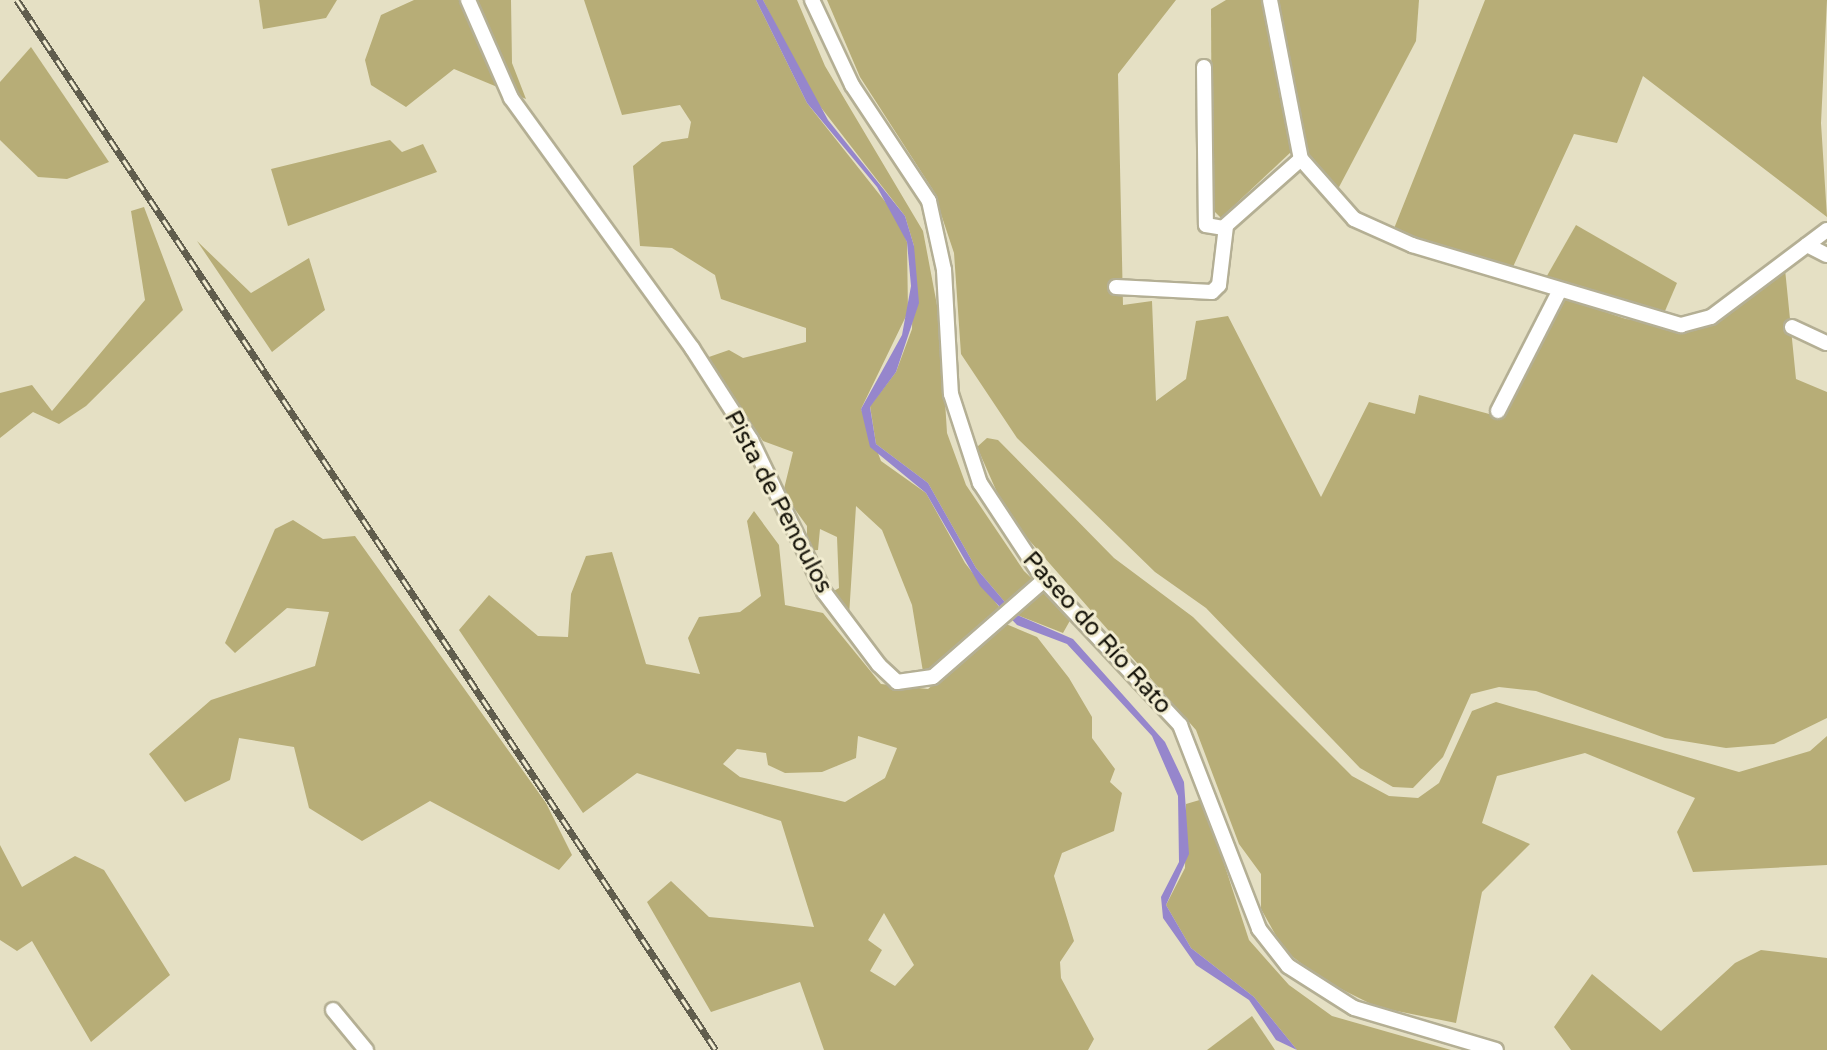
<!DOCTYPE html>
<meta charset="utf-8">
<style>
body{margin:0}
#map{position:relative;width:1827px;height:1050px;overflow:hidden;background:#e5e0c4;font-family:"Varela Round",sans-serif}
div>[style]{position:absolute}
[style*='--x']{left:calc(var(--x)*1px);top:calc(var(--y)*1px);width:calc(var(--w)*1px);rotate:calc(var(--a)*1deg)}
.green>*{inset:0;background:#b7ad77}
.water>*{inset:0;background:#9686cc}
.roads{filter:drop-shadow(2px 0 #b4af94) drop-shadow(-2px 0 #b4af94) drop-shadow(0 2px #b4af94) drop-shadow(0 -2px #b4af94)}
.minor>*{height:14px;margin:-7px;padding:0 7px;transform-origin:7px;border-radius:7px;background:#fff}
.rail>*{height:7px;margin-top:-3.5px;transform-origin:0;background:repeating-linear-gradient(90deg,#f2edd1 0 12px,#605d4d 0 24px);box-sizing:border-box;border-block:2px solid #605d4d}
span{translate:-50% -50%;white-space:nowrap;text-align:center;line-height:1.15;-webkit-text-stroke:6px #f2edd1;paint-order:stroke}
.street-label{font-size:24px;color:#16140a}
</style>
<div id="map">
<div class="green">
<div style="clip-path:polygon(259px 0,337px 0,326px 18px,263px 29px)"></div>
<div style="clip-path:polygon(414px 0,511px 0,512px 63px,526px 99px,454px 69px,406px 107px,371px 85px,365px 60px,381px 15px)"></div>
<div style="clip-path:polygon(584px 0,756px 0,807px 103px,895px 214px,907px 242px,908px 312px,861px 409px,881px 461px,926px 493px,965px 563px,1000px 608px,924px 678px,912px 605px,882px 530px,856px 506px,849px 616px,832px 592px,839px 588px,837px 537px,820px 529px,818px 550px,807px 551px,807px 526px,783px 493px,793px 452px,763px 441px,706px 358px,729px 350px,743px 358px,806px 342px,806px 328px,721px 299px,715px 275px,672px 248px,640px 246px,633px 166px,662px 142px,688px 138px,691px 122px,680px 105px,622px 115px)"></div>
<div style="clip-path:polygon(763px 0,797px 0,825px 66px,923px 231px,940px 321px,947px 433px,966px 485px,1024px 571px,1072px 617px,1063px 633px,1015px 614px,976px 568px,928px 483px,876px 444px,870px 406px,896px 372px,912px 329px,914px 246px,905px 216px,809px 92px)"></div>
<div style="clip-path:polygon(827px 0,1176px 0,1118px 74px,1123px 305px,1152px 301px,1156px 401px,1186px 379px,1196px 321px,1228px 316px,1321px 497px,1369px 402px,1415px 414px,1419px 395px,1504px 418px,1564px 298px,1626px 319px,1692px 326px,1785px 269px,1796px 379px,1827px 392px,1827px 718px,1774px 744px,1726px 748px,1665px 738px,1536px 691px,1499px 687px,1471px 694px,1443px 757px,1413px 788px,1393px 787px,1360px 768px,1206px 608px,1155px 572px,1017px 438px,961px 354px,954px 253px,933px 190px,860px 77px)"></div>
<div style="clip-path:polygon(1226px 0,1265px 0,1292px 151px,1221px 218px,1212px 209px,1211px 9px)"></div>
<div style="clip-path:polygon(1277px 0,1419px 0,1416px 41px,1338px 189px,1295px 143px)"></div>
<div style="clip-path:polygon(1485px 0,1827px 0,1821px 123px,1827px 217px,1643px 76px,1617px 143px,1574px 134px,1512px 269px,1393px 231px)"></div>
<div style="clip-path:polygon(31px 47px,109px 162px,67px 179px,38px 177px,0 140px,0 82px)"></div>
<div style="clip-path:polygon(390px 140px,402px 152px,423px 144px,437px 172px,288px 226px,271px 169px)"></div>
<div style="clip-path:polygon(144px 207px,183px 310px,86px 406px,59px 424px,33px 412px,0 438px,0 393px,32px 385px,52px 411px,145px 300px,131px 211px)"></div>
<div style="clip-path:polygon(1576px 225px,1677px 283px,1662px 318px,1544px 281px)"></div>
<div style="clip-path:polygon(197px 241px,251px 293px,309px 258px,325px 310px,272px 352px)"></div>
<div style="clip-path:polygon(987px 438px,998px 440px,1114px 558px,1193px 617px,1352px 776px,1389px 796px,1418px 798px,1439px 783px,1472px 711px,1496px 702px,1739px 772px,1810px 751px,1827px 736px,1827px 865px,1693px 872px,1677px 832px,1695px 798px,1585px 753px,1497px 776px,1482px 823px,1530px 844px,1482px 892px,1456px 1023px,1377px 1007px,1321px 979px,1284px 950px,1261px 909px,1261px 874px,1239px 844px,1196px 730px,1007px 515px,977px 447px)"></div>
<div style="clip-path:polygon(evenodd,754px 511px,779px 545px,785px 605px,823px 613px,881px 684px,928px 689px,1006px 624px,1037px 637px,1069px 678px,1092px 717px,1092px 738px,1115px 769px,1110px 782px,1122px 793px,1114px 831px,1062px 853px,1054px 876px,1074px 941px,1060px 962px,1061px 978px,1094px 1039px,1088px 1050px,824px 1050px,800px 982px,711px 1012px,647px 902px,671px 881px,709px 917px,814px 927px,781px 821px,637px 773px,583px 813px,459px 630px,489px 595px,538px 636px,568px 637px,571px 594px,586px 556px,612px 552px,646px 664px,700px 674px,688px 638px,699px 617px,740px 612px,761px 596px,747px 521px,754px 511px,858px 736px,897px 748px,885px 778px,845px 802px,740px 777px,723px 764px,737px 749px,766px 753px,768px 765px,785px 773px,822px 772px,856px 758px,858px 736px,754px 511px,884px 913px,914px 965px,895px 986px,870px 971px,882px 950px,868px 940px,884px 913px)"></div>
<div style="clip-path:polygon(293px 520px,323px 539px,355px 536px,546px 803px,572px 855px,559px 870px,430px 801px,362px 841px,309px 808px,294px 747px,239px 738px,230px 780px,185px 802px,149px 754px,211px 700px,315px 666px,329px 612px,287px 608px,235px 653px,225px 643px,275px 529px)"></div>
<div style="clip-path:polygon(1203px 799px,1249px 940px,1289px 985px,1332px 1016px,1451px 1050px,1297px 1050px,1254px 997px,1191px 948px,1166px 905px,1185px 868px,1186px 804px)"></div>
<div style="clip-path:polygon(0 845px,22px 887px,75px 856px,104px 870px,170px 975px,91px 1042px,32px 941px,17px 951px,0 940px)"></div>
<div style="clip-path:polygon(1761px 950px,1827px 958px,1827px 1050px,1571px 1050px,1554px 1027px,1592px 974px,1661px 1031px,1735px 963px)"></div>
<div style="clip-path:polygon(1252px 1016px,1275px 1050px,1207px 1050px)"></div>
</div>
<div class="water">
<div style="clip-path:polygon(756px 0,763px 0,828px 120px,905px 216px,914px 246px,919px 303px,896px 372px,870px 407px,876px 444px,928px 483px,976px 568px,1015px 614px,1073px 639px,1165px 742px,1184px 782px,1189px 854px,1166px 905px,1191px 948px,1254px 997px,1297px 1050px,1276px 1040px,1249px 1000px,1196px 965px,1163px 918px,1161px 897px,1179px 862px,1178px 796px,1152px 736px,1067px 644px,1017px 625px,980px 586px,926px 493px,870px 447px,861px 409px,902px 335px,911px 286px,907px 242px,877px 187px,807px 103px)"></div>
</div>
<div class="roads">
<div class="minor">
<div style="--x:468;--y:0;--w:107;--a:66.3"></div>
<div style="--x:511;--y:98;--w:309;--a:54.1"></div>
<div style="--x:692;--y:348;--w:109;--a:57.3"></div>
<div style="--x:751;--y:440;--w:169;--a:64.3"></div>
<div style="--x:824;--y:592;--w:91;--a:53"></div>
<div style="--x:879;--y:665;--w:25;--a:43"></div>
<div style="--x:897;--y:682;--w:36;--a:-8"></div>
<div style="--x:933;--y:677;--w:147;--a:-41.1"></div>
<div style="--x:812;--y:0;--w:94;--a:64.8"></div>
<div style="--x:852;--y:85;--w:139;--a:56.4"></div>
<div style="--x:929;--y:201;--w:71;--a:77.7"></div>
<div style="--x:944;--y:270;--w:124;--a:86.8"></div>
<div style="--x:951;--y:394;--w:94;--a:72"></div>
<div style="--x:980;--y:483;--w:116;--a:56.6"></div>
<div style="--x:1044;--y:580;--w:199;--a:46.8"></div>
<div style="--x:1180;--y:725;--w:219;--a:68.8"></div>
<div style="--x:1259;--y:929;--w:47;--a:51.9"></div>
<div style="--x:1288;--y:966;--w:78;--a:32.5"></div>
<div style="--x:1354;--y:1008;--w:148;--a:16.5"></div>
<div style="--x:1270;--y:0;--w:162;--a:79"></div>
<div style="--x:1301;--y:159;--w:80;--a:48.5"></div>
<div style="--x:1354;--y:219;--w:64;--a:24.1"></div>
<div style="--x:1412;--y:245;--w:281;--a:16.6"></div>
<div style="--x:1681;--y:325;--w:31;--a:-15"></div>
<div style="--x:1711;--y:317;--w:145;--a:-36.9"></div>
<div style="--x:1204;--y:67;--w:158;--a:89.3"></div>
<div style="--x:1206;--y:225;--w:17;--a:10"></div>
<div style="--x:1223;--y:228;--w:104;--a:-41.5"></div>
<div style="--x:1807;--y:245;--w:22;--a:27"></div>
<div style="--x:1116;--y:287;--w:96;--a:3"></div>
<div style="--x:1212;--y:292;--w:10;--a:-45"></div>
<div style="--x:1219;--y:285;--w:59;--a:-83.2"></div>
<div style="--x:1792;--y:327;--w:38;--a:25"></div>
<div style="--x:1498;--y:411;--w:134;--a:-62.9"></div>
<div style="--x:333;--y:1010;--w:52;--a:50.5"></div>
</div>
</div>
<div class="rail">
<div style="--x:17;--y:0;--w:1261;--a:56.35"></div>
</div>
<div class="street-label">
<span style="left:778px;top:502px;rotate:62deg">Pista de Penoulos</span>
<span style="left:1097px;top:633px;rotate:48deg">Paseo do Río Rato</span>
</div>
</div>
